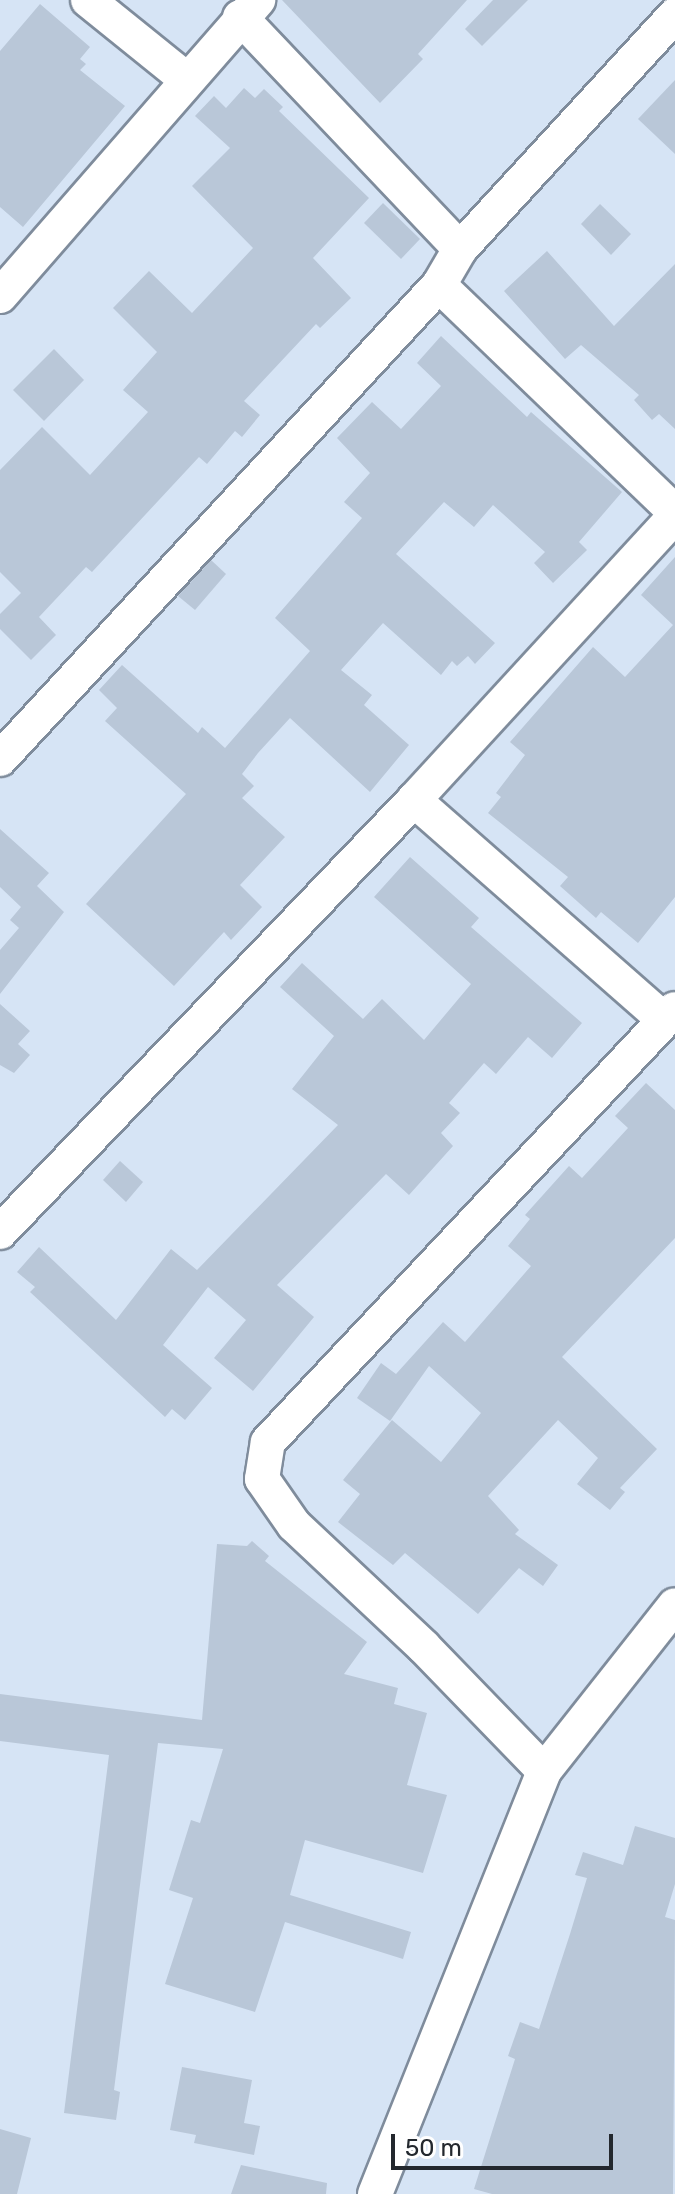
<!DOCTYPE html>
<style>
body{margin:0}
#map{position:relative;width:675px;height:2194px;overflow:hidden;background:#d6e4f5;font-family:Rubik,sans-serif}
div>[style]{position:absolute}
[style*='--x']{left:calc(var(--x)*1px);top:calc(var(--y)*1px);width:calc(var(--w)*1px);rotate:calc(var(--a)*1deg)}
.building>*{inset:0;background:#b9c7d8}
.roads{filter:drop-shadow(2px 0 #7f8c9c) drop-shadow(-2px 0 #7f8c9c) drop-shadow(0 2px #7f8c9c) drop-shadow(0 -2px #7f8c9c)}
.street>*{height:34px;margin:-17px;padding:0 17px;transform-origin:17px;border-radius:17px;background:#fff}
span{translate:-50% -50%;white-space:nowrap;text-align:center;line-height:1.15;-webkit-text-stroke:8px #fff;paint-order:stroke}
.scale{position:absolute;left:391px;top:2134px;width:222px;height:36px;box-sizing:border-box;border:4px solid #23282e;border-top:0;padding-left:10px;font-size:24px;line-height:28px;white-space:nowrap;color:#23282e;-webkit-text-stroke:6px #fff;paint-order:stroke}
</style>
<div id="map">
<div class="building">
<div style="clip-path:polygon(282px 0,467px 0,418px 54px,423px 59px,380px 103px)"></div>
<div style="clip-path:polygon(493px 0,528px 0,482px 46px,465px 29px)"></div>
<div style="clip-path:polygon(40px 4px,90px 47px,80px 59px,86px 64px,80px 70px,125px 106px,23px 227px,0 207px,0 51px)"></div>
<div style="clip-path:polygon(675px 80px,675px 154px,638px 119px)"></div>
<div style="clip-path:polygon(244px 88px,255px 98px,264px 89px,283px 107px,279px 111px,369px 198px,313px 258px,351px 298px,320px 328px,316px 324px,244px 401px,260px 415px,242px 437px,235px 431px,207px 464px,199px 457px,92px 572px,86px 567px,39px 617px,56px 635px,31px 660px,0 629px,0 614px,21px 593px,0 572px,0 470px,42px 427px,90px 475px,148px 412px,123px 390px,157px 352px,113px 308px,149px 271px,192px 313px,253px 248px,192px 186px,230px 148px,195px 116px,214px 96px,226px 108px)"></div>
<div style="clip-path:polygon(383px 203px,420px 239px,401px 259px,364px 223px)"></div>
<div style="clip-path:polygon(600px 204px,631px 234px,611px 255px,581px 224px)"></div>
<div style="clip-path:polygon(547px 251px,614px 326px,675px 264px,675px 429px,659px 414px,652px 420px,634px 400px,639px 395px,581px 345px,565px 359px,504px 291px)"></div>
<div style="clip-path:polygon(441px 336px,527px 417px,531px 412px,622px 492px,579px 542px,587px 550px,553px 583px,534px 563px,545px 552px,493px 505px,474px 527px,444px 502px,396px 554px,495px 643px,475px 664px,468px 656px,457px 666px,452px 661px,441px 675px,383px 623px,341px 670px,372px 695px,364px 705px,409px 745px,370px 792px,290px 718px,258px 753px,242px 774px,254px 786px,242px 798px,285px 837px,240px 885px,262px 907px,231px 940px,224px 932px,174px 986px,86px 904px,186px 794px,105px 721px,117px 708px,99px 690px,122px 665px,198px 733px,202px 727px,225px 748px,310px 651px,275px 618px,362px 518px,344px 502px,370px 473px,337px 438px,372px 402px,401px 429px,441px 386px,417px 363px)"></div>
<div style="clip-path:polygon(54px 349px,84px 380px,44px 421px,13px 390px)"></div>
<div style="clip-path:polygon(675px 557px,675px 897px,638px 943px,601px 912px,596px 918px,560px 886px,568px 877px,488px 813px,501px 797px,496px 793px,525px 755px,510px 742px,593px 647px,625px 677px,673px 625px,641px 595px)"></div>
<div style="clip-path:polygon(211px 560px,226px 574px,195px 610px,178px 596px)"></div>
<div style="clip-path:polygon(0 829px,49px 873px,37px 886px,64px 912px,0 994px,0 950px,19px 928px,10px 920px,21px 907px,0 887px)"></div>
<div style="clip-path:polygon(410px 857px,479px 918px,471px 927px,582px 1023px,552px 1058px,528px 1037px,496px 1074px,484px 1063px,449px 1103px,460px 1113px,441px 1133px,453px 1146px,409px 1195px,386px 1174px,277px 1285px,314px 1317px,253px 1391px,214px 1358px,246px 1320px,208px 1287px,163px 1345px,212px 1388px,185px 1420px,172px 1409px,165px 1417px,30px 1292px,35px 1287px,17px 1272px,39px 1247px,116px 1320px,171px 1249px,197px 1270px,338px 1125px,292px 1089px,334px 1036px,280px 987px,302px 963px,363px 1019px,382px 999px,424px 1040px,471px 984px,374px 897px)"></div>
<div style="clip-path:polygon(0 1004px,30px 1031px,18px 1044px,30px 1055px,14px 1073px,0 1065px)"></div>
<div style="clip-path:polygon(646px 1083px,675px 1110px,675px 1238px,562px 1357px,657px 1449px,620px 1488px,625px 1492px,610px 1510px,577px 1484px,598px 1458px,558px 1420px,488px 1496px,519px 1530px,515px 1534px,558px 1565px,543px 1586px,519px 1568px,478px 1614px,405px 1553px,393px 1565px,338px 1522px,360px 1494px,343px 1480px,392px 1420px,441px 1462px,481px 1413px,429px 1366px,390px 1421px,357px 1398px,381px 1363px,396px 1374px,443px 1322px,465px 1342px,531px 1266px,508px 1246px,530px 1219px,525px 1215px,569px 1166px,582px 1178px,628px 1128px,615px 1116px)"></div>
<div style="clip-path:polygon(120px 1161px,143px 1182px,126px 1202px,103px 1180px)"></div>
<div style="clip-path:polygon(252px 1541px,269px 1556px,265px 1561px,367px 1642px,344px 1674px,398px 1688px,394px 1704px,427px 1713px,407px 1785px,447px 1795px,423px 1873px,305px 1840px,290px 1895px,411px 1932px,403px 1959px,285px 1922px,255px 2012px,165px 1984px,193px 1898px,169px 1890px,191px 1820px,200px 1823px,223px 1749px,158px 1743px,114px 2090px,120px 2092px,116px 2120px,64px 2113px,109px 1755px,0 1741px,0 1694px,202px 1720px,217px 1544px,247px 1546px)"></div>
<div style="clip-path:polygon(635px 1826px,675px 1838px,675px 1884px,665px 1917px,675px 1920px,673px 2194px,492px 2194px,474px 2189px,515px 2059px,508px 2056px,520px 2022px,539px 2029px,570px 1934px,587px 1878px,575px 1875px,583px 1852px,623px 1865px)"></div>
<div style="clip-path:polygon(182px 2067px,252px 2080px,244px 2123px,260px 2126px,254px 2155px,194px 2143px,196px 2135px,170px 2130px)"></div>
<div style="clip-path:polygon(0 2129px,31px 2138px,17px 2194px,0 2194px)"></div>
<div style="clip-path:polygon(241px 2165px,327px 2183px,326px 2194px,231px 2194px)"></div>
</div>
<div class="roads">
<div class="street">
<div style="--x:88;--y:0;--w:126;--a:38.9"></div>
<div style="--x:240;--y:17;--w:320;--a:46.5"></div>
<div style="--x:439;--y:285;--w:327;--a:43.9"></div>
<div style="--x:0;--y:296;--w:393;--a:-48.9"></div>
<div style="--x:0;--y:759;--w:646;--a:-47.2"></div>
<div style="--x:439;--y:285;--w:42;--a:-59.7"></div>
<div style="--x:460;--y:249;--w:318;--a:-47.4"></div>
<div style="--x:414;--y:800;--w:333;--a:41.3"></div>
<div style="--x:0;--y:1232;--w:598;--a:-46.22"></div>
<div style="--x:414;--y:800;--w:386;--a:-47.4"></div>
<div style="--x:544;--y:1771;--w:173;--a:-134.1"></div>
<div style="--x:424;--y:1647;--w:178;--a:-136.8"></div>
<div style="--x:294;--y:1525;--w:56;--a:-124.8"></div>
<div style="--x:262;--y:1479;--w:37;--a:-81"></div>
<div style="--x:268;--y:1442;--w:594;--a:-46.77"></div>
<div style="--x:375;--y:2194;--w:456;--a:-68.2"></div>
<div style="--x:544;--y:1771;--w:211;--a:-51.7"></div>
</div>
</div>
<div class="scale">50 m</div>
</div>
